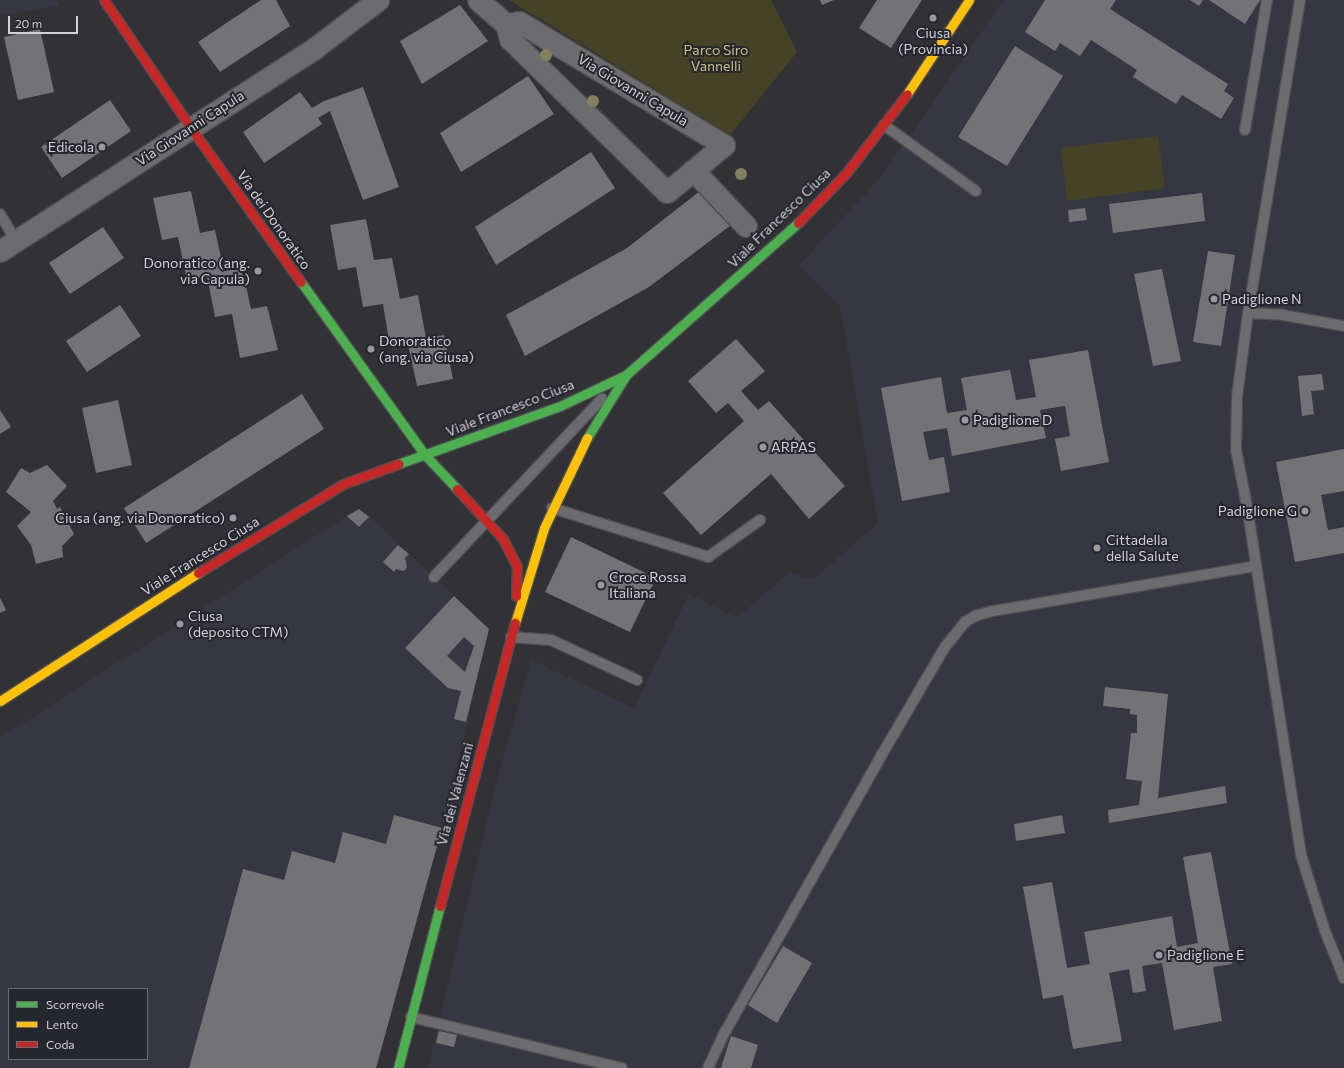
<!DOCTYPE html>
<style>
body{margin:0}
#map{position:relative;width:1344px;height:1068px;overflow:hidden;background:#323236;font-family:Commissioner,sans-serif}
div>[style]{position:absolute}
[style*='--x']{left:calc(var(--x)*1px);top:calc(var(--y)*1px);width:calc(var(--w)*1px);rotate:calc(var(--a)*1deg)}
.built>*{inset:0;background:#373744}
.green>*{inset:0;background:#464226}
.building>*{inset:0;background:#737377}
.roads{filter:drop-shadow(1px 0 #4e4e52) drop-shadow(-1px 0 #4e4e52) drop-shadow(0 1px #4e4e52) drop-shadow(0 -1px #4e4e52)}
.lane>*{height:10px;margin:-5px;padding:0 5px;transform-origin:5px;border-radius:5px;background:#6c6c6f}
.street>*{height:21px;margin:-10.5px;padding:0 10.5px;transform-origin:10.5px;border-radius:10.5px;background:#6c6c6f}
.fast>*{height:9px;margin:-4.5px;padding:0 4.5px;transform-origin:4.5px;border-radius:4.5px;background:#4caf50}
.slow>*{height:9px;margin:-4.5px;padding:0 4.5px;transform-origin:4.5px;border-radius:4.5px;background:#ffc107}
.jam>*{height:9px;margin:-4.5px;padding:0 4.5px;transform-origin:4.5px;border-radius:4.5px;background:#c62828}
.trees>*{width:12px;height:12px;margin:-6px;border-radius:50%;background:#84805f}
.dots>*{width:11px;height:11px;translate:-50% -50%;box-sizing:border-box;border:2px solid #26262e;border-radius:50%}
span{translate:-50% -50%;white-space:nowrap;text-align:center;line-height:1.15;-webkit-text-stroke:4px #26262e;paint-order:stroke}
.poi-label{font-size:14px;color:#d1d1d7}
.right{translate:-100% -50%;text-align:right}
.left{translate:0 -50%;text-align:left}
.park-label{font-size:14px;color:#c8c080}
.street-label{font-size:14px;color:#d1d1d7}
.legend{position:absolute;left:8px;top:988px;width:140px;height:72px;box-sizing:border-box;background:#26262e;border:1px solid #6a6a72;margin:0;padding:5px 7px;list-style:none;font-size:12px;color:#d1d1d7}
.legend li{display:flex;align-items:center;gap:8px;height:20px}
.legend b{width:20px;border:1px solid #6a6a72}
.scale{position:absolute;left:8px;top:16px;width:70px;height:18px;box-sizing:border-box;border:2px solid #d1d1d7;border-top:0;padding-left:5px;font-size:12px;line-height:14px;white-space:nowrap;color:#d1d1d7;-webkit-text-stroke:3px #26262e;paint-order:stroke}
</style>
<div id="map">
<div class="built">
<div style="clip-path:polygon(0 0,56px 0,59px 5px,0 16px)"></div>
<div style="clip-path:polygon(1003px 0,1344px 0,1344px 1068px,428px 1068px,496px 783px,531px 660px,634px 708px,689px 594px,737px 618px,790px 572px,813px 580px,878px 523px,840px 306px,799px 265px,872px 187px,915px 130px)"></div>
<div style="clip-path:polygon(evenodd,361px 509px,489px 629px,442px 828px,376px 1068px,0 1068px,0 738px,347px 516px,361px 509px,9px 989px,147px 989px,147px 1059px,9px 1059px,9px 989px)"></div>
</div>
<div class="green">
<div style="clip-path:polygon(509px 0,771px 0,797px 52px,730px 135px)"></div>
<div style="clip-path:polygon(1158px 136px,1165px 188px,1067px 201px,1061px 148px)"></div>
</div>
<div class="building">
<div style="clip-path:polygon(261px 0,276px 0,290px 26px,220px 72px,198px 42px)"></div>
<div style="clip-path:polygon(820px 0,834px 0,822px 5px)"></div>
<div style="clip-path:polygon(877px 0,922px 0,891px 48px,859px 28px)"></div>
<div style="clip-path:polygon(1045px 0,1116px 0,1110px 9px,1228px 84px,1224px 91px,1234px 98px,1221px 119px,1182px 95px,1176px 104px,1133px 77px,1137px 70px,1091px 40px,1080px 56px,1060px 43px,1055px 51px,1025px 32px)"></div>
<div style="clip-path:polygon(1190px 0,1203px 0,1199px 6px)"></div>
<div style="clip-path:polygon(1209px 0,1260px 0,1245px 24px)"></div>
<div style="clip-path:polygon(460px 5px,488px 41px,422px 84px,400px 41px)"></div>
<div style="clip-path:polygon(40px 29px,54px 92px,18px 100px,4px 37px)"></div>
<div style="clip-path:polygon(1015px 46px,1063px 76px,1007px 166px,958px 137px)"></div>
<div style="clip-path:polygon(528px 76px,554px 114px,461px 172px,440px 133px)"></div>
<div style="clip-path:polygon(363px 87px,399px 187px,363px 200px,330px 111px,318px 118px,322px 124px,264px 163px,243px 132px,300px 92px,312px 108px,324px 101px)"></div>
<div style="clip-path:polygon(110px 100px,131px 131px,62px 178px,41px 147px)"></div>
<div style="clip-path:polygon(591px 152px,615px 188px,496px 265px,475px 227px)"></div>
<div style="clip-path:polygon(191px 191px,200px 233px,215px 230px,224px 271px,242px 268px,251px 309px,267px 306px,278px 350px,240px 358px,232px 314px,215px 317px,207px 276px,187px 280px,178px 237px,162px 240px,153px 198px)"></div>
<div style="clip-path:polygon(700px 191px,731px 225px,649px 287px,525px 356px,506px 315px,627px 248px)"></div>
<div style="clip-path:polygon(1202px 193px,1205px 221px,1113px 233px,1109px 204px)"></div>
<div style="clip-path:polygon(1085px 208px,1087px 220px,1069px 222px,1068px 210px)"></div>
<div style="clip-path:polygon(366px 219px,374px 260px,392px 258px,400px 299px,418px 295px,426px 338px,444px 335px,453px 379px,417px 386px,408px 344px,390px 347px,383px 304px,363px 307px,356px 267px,338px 270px,330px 225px)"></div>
<div style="clip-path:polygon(103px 227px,124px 258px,70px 294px,49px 263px)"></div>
<div style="clip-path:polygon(1208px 251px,1235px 255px,1221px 346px,1193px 342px)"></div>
<div style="clip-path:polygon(1162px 269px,1181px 361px,1153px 366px,1134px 274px)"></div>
<div style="clip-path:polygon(120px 305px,141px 336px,87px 372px,66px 341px)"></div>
<div style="clip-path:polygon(736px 339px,765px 371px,741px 391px,758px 410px,769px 401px,845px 486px,809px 519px,771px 474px,701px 535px,663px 493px,744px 421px,728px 403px,716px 413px,688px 381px)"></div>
<div style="clip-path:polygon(1088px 350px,1109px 462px,1061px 471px,1055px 439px,1070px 436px,1065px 406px,1040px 410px,1046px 438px,952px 456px,947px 428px,923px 432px,929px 460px,944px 457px,950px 492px,902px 501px,881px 388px,941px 377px,947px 413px,967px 410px,961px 378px,1010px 370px,1016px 400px,1036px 397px,1029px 360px)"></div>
<div style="clip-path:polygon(1322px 374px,1324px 390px,1311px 391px,1314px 414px,1302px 416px,1298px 376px)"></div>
<div style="clip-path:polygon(302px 394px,324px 429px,146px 543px,124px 508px)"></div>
<div style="clip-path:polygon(118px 400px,132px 465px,96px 473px,82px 408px)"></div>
<div style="clip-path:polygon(0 410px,11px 427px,0 434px)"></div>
<div style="clip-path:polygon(1344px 449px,1344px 491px,1321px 495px,1328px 530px,1344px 527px,1344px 553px,1295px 562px,1276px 462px)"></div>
<div style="clip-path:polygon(47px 465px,67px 486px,53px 501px,57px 509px,60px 507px,74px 534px,62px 546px,63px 557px,36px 564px,31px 545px,17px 526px,31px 512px,6px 492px,21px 468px,30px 473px)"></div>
<div style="clip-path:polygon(359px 509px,369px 517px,359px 527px,347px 516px)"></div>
<div style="clip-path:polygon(571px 537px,656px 578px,630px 632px,545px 592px)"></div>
<div style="clip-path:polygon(398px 545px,409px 554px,405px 558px,407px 567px,404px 571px,396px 569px,394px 572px,383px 562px)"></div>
<div style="clip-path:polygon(evenodd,454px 596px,489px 629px,466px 722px,454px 719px,461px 691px,448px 688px,405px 648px,454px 596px,464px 637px,474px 646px,465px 672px,447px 656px,464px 637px)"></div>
<div style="clip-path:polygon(0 598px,6px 610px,0 613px)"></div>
<div style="clip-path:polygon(1105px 687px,1168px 694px,1158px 798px,1225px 786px,1227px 803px,1109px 823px,1108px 810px,1139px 805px,1142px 781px,1126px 779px,1131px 733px,1137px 733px,1137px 715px,1130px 714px,1130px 709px,1103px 706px)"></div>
<div style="clip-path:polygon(394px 815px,442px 828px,376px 1068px,189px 1068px,243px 869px,284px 880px,292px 851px,335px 863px,343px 832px,386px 844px)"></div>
<div style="clip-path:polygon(1062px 815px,1065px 833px,1016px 841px,1014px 824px)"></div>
<div style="clip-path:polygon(1211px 852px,1232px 964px,1213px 967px,1222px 1021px,1174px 1030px,1162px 963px,1142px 966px,1146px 991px,1133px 993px,1129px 969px,1109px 973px,1122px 1041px,1073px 1049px,1063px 995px,1043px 999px,1023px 887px,1052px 882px,1067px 968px,1090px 964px,1084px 932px,1172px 916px,1177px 947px,1198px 943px,1183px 857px)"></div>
<div style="clip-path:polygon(783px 946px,812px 963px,777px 1023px,748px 1005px)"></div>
<div style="clip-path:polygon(439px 1031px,457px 1035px,454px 1047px,436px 1043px)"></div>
<div style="clip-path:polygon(731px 1036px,758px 1045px,751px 1068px,721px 1068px)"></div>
</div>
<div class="roads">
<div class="lane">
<div style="--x:1300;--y:0;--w:317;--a:99.4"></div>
<div style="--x:1248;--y:313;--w:84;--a:97.5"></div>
<div style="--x:1237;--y:396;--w:54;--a:91.1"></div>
<div style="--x:1236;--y:450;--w:57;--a:78.9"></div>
<div style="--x:1247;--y:506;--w:353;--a:81.2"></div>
<div style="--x:1301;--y:855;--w:80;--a:72.5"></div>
<div style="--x:1325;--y:931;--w:51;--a:68"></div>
<div style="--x:884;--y:125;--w:113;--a:35.7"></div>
<div style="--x:1245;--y:130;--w:132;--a:-80.4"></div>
<div style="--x:0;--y:214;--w:31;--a:59"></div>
<div style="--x:1248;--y:313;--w:35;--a:3"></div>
<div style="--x:1283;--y:315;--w:62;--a:10.2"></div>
<div style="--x:552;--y:508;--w:164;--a:17.4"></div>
<div style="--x:708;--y:557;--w:64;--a:-35.4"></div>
<div style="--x:434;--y:577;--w:245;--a:-46.7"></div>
<div style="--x:511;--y:637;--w:40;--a:4.3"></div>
<div style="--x:551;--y:640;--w:95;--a:24.9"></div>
<div style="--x:411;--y:1017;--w:217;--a:13.6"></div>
<div style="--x:708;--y:1068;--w:40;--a:-65"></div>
<div style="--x:725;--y:1032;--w:317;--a:-60.5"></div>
<div style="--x:881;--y:756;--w:126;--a:-59.6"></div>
<div style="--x:945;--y:647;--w:32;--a:-51"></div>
<div style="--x:965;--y:622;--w:12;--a:-31"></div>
<div style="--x:975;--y:616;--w:19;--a:-16"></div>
<div style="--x:993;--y:611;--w:267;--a:-9.7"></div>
</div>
<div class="street">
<div style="--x:478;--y:0;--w:37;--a:41"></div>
<div style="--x:506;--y:24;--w:16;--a:75"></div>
<div style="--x:510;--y:39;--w:219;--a:44.3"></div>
<div style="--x:667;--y:192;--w:74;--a:-39.5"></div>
<div style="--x:724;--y:145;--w:239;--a:-149"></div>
<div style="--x:519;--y:22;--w:13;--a:171"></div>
<div style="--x:693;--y:170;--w:77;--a:46.6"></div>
<div style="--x:0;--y:251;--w:376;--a:-32.8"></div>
<div style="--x:316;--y:47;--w:78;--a:-37.2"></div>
</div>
<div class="fast">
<div style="--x:301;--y:282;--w:213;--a:54.4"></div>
<div style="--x:425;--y:455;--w:47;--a:46.7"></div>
<div style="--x:587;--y:438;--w:74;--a:-58.2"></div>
<div style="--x:626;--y:375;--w:230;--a:-41.5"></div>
<div style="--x:398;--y:464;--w:172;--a:-19.7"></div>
<div style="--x:560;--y:406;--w:73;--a:-25.2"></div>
<div style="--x:398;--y:1068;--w:167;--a:-75.5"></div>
</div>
<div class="slow">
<div style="--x:907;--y:94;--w:113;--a:-56.6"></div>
<div style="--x:515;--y:623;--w:99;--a:-73"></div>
<div style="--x:544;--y:528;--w:100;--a:-64.5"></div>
<div style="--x:0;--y:701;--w:236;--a:-32.9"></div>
</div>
<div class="jam">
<div style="--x:104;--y:0;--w:155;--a:55.8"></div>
<div style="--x:191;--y:128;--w:189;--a:54.5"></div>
<div style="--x:798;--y:223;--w:71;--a:-46.1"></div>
<div style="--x:847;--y:172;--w:98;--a:-52.4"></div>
<div style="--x:457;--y:489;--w:68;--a:47.4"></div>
<div style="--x:503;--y:539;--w:31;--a:63"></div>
<div style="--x:517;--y:567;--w:29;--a:92"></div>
<div style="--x:198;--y:573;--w:170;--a:-31.5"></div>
<div style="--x:343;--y:484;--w:59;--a:-20"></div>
<div style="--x:440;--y:906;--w:293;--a:-75.2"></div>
</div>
</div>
<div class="trees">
<div style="left:546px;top:55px"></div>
<div style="left:593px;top:101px"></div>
<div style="left:741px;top:174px"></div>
</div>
<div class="dots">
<div style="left:933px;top:18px;background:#99999f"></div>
<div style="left:102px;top:147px;background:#99999f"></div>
<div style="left:258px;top:271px;background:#99999f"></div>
<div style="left:1214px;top:299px;background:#99999f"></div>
<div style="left:371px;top:349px;background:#99999f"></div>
<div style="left:965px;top:420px;background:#99999f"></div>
<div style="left:763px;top:447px;background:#99999f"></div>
<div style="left:1305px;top:511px;background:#99999f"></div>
<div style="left:233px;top:518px;background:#99999f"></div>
<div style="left:1097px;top:548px;background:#99999f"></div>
<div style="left:601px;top:585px;background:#99999f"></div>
<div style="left:180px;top:624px;background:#99999f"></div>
<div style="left:1159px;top:955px;background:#99999f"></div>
</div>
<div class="poi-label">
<span style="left:933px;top:41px">Ciusa<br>(Provincia)</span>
<span class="right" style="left:94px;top:147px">Edicola</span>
<span class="right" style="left:250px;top:271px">Donoratico (ang.<br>via Capula)</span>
<span class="left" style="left:1222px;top:299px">Padiglione N</span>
<span class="left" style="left:379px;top:349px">Donoratico<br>(ang. via Ciusa)</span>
<span class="left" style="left:973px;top:420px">Padiglione D</span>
<span class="left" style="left:771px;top:447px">ARPAS</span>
<span class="right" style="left:1297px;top:511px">Padiglione G</span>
<span class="right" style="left:225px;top:518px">Ciusa (ang. via Donoratico)</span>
<span class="left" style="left:1106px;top:548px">Cittadella<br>della Salute</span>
<span class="left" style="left:609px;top:585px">Croce Rossa<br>Italiana</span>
<span class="left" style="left:188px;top:624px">Ciusa<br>(deposito CTM)</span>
<span class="left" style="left:1167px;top:955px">Padiglione E</span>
</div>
<div class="park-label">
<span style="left:716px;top:58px">Parco Siro<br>Vannelli</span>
</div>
<div class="street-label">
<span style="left:633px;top:90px;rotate:31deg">Via Giovanni Capula</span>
<span style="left:190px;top:128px;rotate:-33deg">Via Giovanni Capula</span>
<span style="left:779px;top:218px;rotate:-44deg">Viale Francesco Ciusa</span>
<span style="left:274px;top:220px;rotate:55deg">Via dei Donoratico</span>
<span style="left:510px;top:408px;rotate:-21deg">Viale Francesco Ciusa</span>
<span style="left:200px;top:556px;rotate:-32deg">Viale Francesco Ciusa</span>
<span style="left:455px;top:794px;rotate:-75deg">Via dei Valenzani</span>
</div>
<ul class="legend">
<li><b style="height:5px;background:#4caf50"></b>Scorrevole</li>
<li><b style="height:5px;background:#ffc107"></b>Lento</li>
<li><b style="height:5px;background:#c62828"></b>Coda</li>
</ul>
<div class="scale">20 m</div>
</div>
